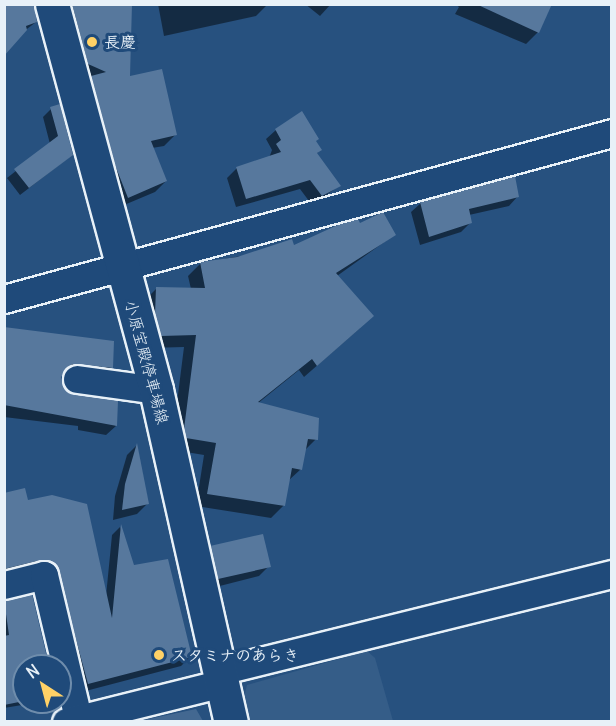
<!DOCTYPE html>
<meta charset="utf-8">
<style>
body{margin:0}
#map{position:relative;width:616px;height:726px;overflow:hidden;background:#27517f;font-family:Delius,"Klee One",sans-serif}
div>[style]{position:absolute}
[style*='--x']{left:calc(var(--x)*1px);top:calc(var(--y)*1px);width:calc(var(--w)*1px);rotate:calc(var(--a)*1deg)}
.built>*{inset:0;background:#355d88}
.green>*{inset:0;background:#436891}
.shadow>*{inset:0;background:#0007}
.building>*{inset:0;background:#57789d}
.roads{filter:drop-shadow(2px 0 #e8f1f8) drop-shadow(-2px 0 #e8f1f8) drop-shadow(0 2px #e8f1f8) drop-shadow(0 -2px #e8f1f8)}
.street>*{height:27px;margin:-13.5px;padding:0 13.5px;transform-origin:13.5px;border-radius:13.5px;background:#1f4a7a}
.secondary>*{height:33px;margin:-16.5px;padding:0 16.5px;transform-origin:16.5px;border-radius:16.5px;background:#1f4a7a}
.dots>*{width:16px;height:16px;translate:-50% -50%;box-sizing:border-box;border:3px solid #1f4a7a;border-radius:50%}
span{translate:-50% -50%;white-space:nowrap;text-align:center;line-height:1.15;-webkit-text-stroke:6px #1f4a7a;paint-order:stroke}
.poi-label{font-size:16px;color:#e8f1f8;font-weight:700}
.left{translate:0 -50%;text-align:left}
.street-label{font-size:16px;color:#e8f1f8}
.frame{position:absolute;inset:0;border:6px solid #e8f1f8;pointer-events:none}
.north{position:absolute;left:12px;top:654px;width:60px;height:60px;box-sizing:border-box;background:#1f4a7a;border:2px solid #6f8dac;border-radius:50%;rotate:324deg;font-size:16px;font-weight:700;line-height:24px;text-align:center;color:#e8f1f8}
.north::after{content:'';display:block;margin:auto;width:21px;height:27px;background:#ffd166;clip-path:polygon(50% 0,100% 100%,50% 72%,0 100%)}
</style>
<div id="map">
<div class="built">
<div style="clip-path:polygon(367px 651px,375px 658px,393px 721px,250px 721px,244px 697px,247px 685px)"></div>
</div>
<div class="green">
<div style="clip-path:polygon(196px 709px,203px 721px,139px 721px)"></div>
</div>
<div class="shadow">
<div style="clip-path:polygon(4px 4px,36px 22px,23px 32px)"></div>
<div style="clip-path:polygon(59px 4px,123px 4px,128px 78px,175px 135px,164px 146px,152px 148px,166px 181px,155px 192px,117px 208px)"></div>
<div style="clip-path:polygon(158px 4px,268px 4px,256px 16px,164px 36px)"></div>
<div style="clip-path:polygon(305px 4px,331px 4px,320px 16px)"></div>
<div style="clip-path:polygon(455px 4px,550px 4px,538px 32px,526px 44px,455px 14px,459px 7px)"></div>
<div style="clip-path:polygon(51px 109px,72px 155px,20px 195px,7px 178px,50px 144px,43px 117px)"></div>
<div style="clip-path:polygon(276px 130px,320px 150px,316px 154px,339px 186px,312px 205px,300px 189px,236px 207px,227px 178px,237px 168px,269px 158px,272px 150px,266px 139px)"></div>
<div style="clip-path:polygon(518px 196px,509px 206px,469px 215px,470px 223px,461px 232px,420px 245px,411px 212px,421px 203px)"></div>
<div style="clip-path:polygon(359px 225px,394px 235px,337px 276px,360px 328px,304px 377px,299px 370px,257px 404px,316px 439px,304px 451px,301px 469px,288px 481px,284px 505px,271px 518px,196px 506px,204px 455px,174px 450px,172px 442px,184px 347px,149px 348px,144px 301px,156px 289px,191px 289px,188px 276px,201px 263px,293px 247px)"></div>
<div style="clip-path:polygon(4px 329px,112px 367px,102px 377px,63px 373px,60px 377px,66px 392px,116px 426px,106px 435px,78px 430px,78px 426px,4px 417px)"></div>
<div style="clip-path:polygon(136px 446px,148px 503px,137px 514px,113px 520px,115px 496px,127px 455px)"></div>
<div style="clip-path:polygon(4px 494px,27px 502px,106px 596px,112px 535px,120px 527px,133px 567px,190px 657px,181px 666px,78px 693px,48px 567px,4px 577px)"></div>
<div style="clip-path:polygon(211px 547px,269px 566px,259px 576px,208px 589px,201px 557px)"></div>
<div style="clip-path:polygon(4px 601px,44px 666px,24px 666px,24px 702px,40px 702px,4px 708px)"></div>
</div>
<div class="building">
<div style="clip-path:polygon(4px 4px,34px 4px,37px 22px,26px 26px,27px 30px,4px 56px)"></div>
<div style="clip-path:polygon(72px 4px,132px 4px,130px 76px,162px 69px,177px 135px,151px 141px,167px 181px,128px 198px,115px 165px,91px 76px,106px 72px,88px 64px)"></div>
<div style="clip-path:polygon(476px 4px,552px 4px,539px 33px)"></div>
<div style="clip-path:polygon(60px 104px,73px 155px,29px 188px,14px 169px,58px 136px,50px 107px)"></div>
<div style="clip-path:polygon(302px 111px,319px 139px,316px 141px,322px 150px,317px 153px,341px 186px,322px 196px,310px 180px,246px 199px,236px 167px,281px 152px,276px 144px,281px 140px,275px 129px)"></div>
<div style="clip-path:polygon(515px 176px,519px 197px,469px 209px,472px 223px,429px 237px,420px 202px)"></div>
<div style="clip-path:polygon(383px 212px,396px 235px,336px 273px,374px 316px,317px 366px,312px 359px,258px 402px,319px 418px,318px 440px,308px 439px,302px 470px,292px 468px,285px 506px,207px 494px,216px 443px,186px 438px,184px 429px,196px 335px,161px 336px,155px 315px,156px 287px,205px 288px,200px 262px,237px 257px,292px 239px,294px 245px,342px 223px,358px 219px,360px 223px)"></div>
<div style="clip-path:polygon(4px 327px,114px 341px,113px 368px,72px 364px,61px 377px,67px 391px,74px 394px,118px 401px,117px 426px,4px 405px)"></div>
<div style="clip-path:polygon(137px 443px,149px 504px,122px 510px,125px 484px)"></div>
<div style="clip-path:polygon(25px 488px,28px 500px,52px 495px,87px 504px,112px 618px,121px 524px,134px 565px,168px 559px,192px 657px,88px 684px,56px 565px,41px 560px,4px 569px,4px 493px)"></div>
<div style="clip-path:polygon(263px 534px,271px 567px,218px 579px,210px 546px)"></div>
<div style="clip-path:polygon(32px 594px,49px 666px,24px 666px,24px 701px,4px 705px,4px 636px,9px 635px,4px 600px)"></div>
</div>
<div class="roads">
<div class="street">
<div style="--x:4;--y:299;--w:630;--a:-15.27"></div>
<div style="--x:77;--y:379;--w:80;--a:7.9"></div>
<div style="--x:4;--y:585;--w:41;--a:-14"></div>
<div style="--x:44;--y:575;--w:151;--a:76.6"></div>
<div style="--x:220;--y:671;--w:404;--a:-13.9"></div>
<div style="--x:66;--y:722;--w:161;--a:-14"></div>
</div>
<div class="secondary">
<div style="--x:52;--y:4;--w:400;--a:74.9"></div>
<div style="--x:156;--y:390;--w:340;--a:77.3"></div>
</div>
</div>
<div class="dots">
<div style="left:92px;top:42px;background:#ffd166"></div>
<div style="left:159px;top:655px;background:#ffd166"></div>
</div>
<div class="poi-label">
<span class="left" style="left:104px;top:42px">長慶</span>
<span class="left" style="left:171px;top:655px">スタミナのあらき</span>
</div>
<div class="street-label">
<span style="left:147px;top:362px;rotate:75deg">小原宝殿停車場線</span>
</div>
<div class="frame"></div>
<div class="north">N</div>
</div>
